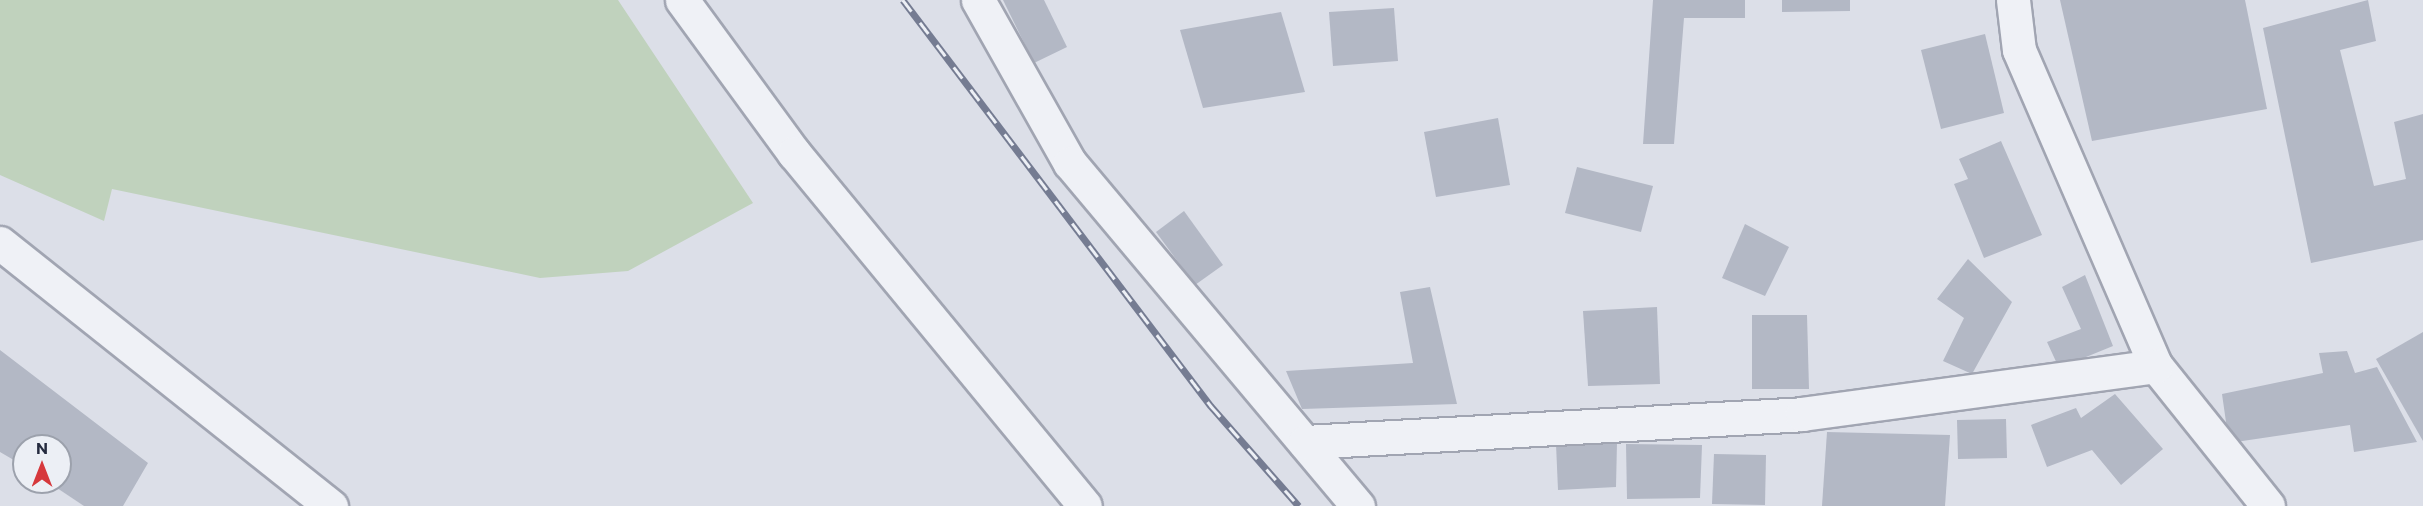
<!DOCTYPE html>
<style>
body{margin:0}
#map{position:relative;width:2423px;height:506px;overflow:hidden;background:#dcdfe8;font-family:Commissioner,sans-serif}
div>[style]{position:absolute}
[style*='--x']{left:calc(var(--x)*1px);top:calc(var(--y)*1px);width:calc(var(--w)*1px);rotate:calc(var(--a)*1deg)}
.green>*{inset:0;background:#c0d2bd}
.building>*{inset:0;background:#b3b8c5}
.roads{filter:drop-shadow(2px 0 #a1a5b2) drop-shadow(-2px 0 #a1a5b2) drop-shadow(0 2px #a1a5b2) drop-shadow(0 -2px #a1a5b2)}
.street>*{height:33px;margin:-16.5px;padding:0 16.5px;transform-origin:16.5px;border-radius:16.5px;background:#eff1f6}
.rail>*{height:7px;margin-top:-3.5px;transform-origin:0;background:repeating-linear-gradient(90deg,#eceff5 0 14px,#757c92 0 28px);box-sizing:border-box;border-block:2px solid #757c92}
span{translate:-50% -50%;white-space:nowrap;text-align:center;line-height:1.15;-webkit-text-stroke:5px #eceff5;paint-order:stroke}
.north{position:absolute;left:12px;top:434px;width:60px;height:60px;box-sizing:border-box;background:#eceff5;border:2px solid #9ca1ac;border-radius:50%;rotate:0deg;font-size:16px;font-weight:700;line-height:24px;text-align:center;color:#252b3f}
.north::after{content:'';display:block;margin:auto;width:21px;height:27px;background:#d6383c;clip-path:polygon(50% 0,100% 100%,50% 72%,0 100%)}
</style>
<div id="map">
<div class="green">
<div style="clip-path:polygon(0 0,618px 0,753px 203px,628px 271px,540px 278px,112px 189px,104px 221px,0 175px)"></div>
</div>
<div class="building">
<div style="clip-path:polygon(1003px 0,1044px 0,1067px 47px,1034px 63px)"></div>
<div style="clip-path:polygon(1653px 0,1745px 0,1745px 18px,1684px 18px,1674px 144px,1643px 144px)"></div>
<div style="clip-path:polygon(1782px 0,1850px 0,1850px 11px,1782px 12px)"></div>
<div style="clip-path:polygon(2060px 0,2245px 0,2267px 109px,2092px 141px)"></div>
<div style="clip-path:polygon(2368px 0,2376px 41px,2340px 50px,2374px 186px,2406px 179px,2394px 122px,2423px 114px,2423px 240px,2311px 263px,2263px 28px)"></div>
<div style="clip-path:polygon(1394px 8px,1398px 61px,1333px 66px,1329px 12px)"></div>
<div style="clip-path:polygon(1281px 12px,1305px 92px,1203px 108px,1180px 30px)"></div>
<div style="clip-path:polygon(1985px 34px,2004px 113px,1941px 129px,1921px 50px)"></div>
<div style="clip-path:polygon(1498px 118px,1510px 185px,1436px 197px,1424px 132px)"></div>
<div style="clip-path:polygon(2001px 141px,2042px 235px,1984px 258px,1954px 184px,1968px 179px,1959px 159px)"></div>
<div style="clip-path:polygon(1577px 167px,1653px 186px,1641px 232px,1565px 213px)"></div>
<div style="clip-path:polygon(1184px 211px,1223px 265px,1195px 285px,1156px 232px)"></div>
<div style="clip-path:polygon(1745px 224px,1789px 247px,1765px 296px,1722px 278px)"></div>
<div style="clip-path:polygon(1968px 259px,2012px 302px,1972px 374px,1943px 361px,1964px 318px,1937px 299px)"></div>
<div style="clip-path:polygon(2085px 275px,2113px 346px,2059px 368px,2047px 342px,2081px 329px,2062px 287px)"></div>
<div style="clip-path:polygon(1430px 287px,1457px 404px,1302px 409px,1286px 371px,1413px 363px,1400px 292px)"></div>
<div style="clip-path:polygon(1657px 307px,1660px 384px,1588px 386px,1583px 311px)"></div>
<div style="clip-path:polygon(1752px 315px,1807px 315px,1809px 389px,1752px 389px)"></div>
<div style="clip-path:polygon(2423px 332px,2423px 441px,2376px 359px)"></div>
<div style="clip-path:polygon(0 350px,148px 463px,123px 506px,84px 506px,48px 482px,60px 482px,60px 446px,24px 446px,24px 466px,0 452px)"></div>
<div style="clip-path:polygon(2347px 351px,2355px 373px,2377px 367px,2417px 442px,2354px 452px,2350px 425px,2229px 443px,2222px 394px,2323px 373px,2319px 353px)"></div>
<div style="clip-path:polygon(2115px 394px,2163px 449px,2121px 485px,2092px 450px,2047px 467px,2031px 425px,2076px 408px,2081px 418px)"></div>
<div style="clip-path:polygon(2006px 419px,2007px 458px,1958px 459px,1957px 420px)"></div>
<div style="clip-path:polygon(1827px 432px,1950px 435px,1945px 506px,1822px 506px)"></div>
<div style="clip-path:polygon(1617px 442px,1616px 487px,1558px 490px,1556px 444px)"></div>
<div style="clip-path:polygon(1626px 444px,1702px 445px,1700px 498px,1627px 499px)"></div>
<div style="clip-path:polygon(1714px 454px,1766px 455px,1765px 505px,1712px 504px)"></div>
</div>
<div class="roads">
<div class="street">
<div style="--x:682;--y:0;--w:190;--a:53.8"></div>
<div style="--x:794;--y:153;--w:457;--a:50.5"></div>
<div style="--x:978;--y:0;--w:187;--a:60.6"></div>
<div style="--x:1070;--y:163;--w:448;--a:50"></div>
<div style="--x:2013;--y:0;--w:50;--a:83.2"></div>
<div style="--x:2019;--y:50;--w:344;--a:66.6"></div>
<div style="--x:2156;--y:366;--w:179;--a:51.3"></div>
<div style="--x:0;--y:243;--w:423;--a:38.5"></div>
<div style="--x:1305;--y:442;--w:498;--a:-3.2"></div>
<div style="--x:1802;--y:414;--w:357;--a:-7.7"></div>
</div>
</div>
<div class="rail">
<div style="--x:903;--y:0;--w:510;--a:52.82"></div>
<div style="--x:1211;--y:406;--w:133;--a:48.7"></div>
</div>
<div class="north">N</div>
</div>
